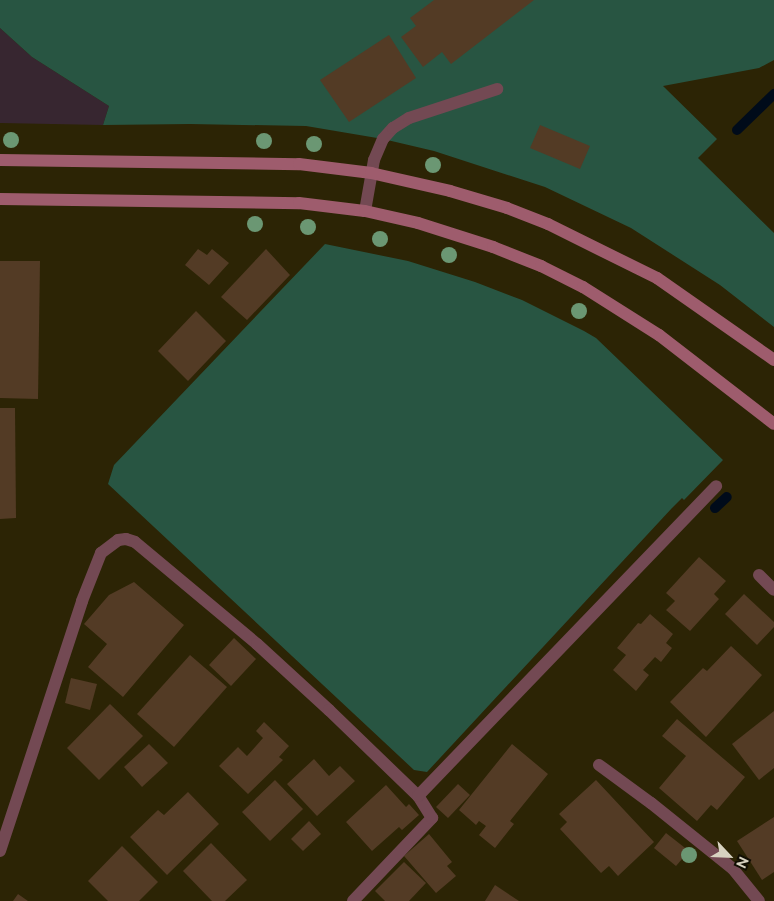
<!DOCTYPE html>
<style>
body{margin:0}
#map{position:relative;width:774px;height:901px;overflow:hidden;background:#2c2405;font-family:Raleway,sans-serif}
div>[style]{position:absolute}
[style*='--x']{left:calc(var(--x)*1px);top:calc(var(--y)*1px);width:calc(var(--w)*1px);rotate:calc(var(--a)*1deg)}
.education>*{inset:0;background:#372630}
.green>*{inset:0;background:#285542}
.stream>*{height:10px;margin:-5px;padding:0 5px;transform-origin:5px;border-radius:5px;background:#000b1a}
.building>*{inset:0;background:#533b25}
.lane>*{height:12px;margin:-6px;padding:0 6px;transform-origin:6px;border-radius:6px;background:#734953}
.street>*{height:12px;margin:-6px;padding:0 6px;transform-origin:6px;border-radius:6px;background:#734953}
.secondary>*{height:12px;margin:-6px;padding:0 6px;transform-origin:6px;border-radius:6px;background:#9e5c6d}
.trees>*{width:16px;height:16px;margin:-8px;border-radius:50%;background:#6b9773}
span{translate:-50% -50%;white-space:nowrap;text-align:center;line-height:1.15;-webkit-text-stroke:4.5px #110e03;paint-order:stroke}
.north{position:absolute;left:704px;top:831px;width:50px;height:50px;-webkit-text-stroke:4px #110e03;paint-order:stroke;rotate:115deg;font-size:14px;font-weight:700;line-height:20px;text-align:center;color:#d7d2c1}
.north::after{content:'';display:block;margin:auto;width:18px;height:22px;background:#d7d2c1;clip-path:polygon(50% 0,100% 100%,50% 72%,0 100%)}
</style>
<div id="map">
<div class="education">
<div style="clip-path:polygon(0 28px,32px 57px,109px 106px,103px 125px,0 123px)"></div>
</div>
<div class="green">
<div style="clip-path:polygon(0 0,774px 0,774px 60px,759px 68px,663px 86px,717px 139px,698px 158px,774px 233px,774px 327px,720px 285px,631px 228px,545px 187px,434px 151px,383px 139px,306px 126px,190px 124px,103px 125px,109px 106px,32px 57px,0 28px)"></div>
<div style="clip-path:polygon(325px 244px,408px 261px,475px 282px,522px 300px,584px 331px,596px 338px,723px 460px,684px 500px,682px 498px,672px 508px,427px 772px,414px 770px,108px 484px,114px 465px)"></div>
</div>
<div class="stream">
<div style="--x:737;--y:130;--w:52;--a:-44.2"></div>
<div style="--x:715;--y:508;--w:16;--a:-43"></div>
</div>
<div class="building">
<div style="clip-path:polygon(434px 0,534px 0,451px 64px,442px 52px,423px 67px,401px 37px,416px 26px,410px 18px)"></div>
<div style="clip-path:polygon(389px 35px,416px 78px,349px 122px,320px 80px)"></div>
<div style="clip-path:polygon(540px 125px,590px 146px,580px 169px,530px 148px)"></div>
<div style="clip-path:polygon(198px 249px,207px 255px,212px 249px,229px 263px,209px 285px,185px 265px)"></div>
<div style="clip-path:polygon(266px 249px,290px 275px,247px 320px,221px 297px)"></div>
<div style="clip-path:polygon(0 261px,40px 261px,38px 399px,0 398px)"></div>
<div style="clip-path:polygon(196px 311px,226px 341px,188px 381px,158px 351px)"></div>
<div style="clip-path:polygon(0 408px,15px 408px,16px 518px,0 519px)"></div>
<div style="clip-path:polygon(699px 557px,726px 581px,714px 594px,719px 599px,690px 631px,666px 610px,675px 601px,666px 593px)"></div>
<div style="clip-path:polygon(134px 582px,184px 625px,123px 697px,88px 667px,107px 644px,84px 624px,109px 595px)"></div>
<div style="clip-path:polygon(744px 594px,774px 622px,774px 627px,757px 645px,725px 614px)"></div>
<div style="clip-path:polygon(650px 614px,673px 634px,666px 643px,672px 648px,661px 662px,655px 657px,643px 670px,649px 675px,636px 691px,613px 670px,626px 655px,617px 648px,638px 623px,641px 624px)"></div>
<div style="clip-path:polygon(234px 638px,256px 659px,231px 686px,209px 665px)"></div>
<div style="clip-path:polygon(731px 646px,762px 675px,706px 737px,670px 702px,703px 668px,707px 671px)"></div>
<div style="clip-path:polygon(190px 655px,227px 687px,174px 747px,137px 714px)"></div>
<div style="clip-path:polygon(71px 678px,97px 684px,90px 710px,65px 703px)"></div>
<div style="clip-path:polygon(110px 704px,143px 736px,99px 780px,67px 748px)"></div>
<div style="clip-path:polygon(774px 711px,774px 768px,759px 780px,732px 744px)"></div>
<div style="clip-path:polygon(677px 719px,745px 777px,717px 810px,711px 805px,697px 821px,659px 788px,686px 756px,662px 736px)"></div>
<div style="clip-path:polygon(264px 722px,289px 746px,279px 757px,283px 760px,248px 794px,219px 766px,238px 747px,247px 756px,263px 738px,256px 731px)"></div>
<div style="clip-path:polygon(149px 744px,168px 763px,142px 787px,124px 767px)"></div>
<div style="clip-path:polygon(512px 744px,548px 774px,510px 821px,514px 824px,495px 848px,479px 835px,486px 826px,479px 821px,476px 825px,459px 810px)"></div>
<div style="clip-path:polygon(314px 759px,329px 776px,340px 766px,355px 781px,317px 816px,287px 784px)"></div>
<div style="clip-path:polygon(275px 780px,303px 809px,270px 841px,242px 812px)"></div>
<div style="clip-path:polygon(596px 780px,654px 842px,618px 876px,609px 866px,601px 873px,560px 829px,567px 822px,559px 814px)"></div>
<div style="clip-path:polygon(458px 784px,470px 795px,448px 818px,436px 807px)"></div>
<div style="clip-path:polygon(386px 785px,406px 807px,409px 804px,419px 815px,402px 830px,399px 827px,372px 851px,346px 822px)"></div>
<div style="clip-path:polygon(188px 792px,219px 824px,167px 875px,130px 837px,158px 810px,164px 815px)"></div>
<div style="clip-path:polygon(774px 817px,774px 872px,762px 880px,737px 841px)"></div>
<div style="clip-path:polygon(309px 821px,321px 834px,303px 851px,291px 839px)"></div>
<div style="clip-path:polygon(666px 833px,689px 851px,676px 866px,654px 848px)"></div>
<div style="clip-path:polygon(429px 834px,452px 862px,447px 866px,456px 876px,436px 893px,404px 856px)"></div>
<div style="clip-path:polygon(211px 843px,247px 880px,225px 901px,212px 901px,183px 871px)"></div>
<div style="clip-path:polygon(122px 846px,158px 882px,139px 901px,108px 901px,88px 881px)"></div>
<div style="clip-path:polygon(404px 862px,426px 883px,409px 901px,385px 901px,375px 891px)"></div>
<div style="clip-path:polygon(495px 885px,519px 901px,485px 901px)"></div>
<div style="clip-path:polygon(18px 894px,28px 901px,13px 901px)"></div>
</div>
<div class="lane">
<div style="--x:365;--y:211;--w:52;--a:-80"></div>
<div style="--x:374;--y:160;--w:23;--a:-67"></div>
<div style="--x:383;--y:139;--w:15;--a:-48"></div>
<div style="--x:393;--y:128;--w:19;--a:-32"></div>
<div style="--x:409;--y:118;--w:93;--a:-18.2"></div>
<div style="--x:759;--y:575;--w:21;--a:45"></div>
<div style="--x:599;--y:765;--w:64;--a:36.2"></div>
<div style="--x:651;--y:803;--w:105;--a:38.8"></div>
<div style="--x:733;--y:869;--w:41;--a:50.9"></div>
<div style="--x:353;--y:901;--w:115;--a:-46.4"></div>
<div style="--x:432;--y:818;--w:26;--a:-122"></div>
</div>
<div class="street">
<div style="--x:0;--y:851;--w:263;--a:-71.8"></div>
<div style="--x:82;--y:601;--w:52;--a:-68.4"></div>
<div style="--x:101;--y:553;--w:21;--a:-37"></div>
<div style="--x:118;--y:540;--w:8;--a:-7"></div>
<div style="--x:126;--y:539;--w:9;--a:18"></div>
<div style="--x:135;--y:542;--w:159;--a:39.9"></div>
<div style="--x:257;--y:644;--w:98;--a:42.5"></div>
<div style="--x:329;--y:710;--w:124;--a:44"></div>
<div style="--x:418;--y:796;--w:430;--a:-46.1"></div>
</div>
<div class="secondary">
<div style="--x:0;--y:160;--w:299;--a:0.8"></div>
<div style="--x:299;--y:164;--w:73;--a:7.1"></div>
<div style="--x:371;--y:173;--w:81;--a:12.8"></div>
<div style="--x:450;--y:191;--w:59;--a:16.6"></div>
<div style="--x:507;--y:208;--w:44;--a:21.3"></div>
<div style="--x:548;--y:224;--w:122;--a:26.4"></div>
<div style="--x:657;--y:278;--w:143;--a:35"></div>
<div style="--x:0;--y:199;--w:299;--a:0.8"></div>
<div style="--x:299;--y:203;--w:66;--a:6.9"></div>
<div style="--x:365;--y:211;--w:54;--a:12.8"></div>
<div style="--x:418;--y:223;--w:79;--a:17.7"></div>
<div style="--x:493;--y:247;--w:52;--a:21.6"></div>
<div style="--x:541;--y:266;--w:47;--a:26.6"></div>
<div style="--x:583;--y:287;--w:90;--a:32.3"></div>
<div style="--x:659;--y:335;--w:145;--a:37.7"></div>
</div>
<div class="trees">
<div style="left:11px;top:140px"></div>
<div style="left:264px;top:141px"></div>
<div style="left:314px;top:144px"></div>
<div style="left:433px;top:165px"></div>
<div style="left:255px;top:224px"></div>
<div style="left:308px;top:227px"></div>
<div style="left:380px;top:239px"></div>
<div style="left:449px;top:255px"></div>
<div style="left:579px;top:311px"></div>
<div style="left:689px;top:855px"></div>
</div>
<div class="north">N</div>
</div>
